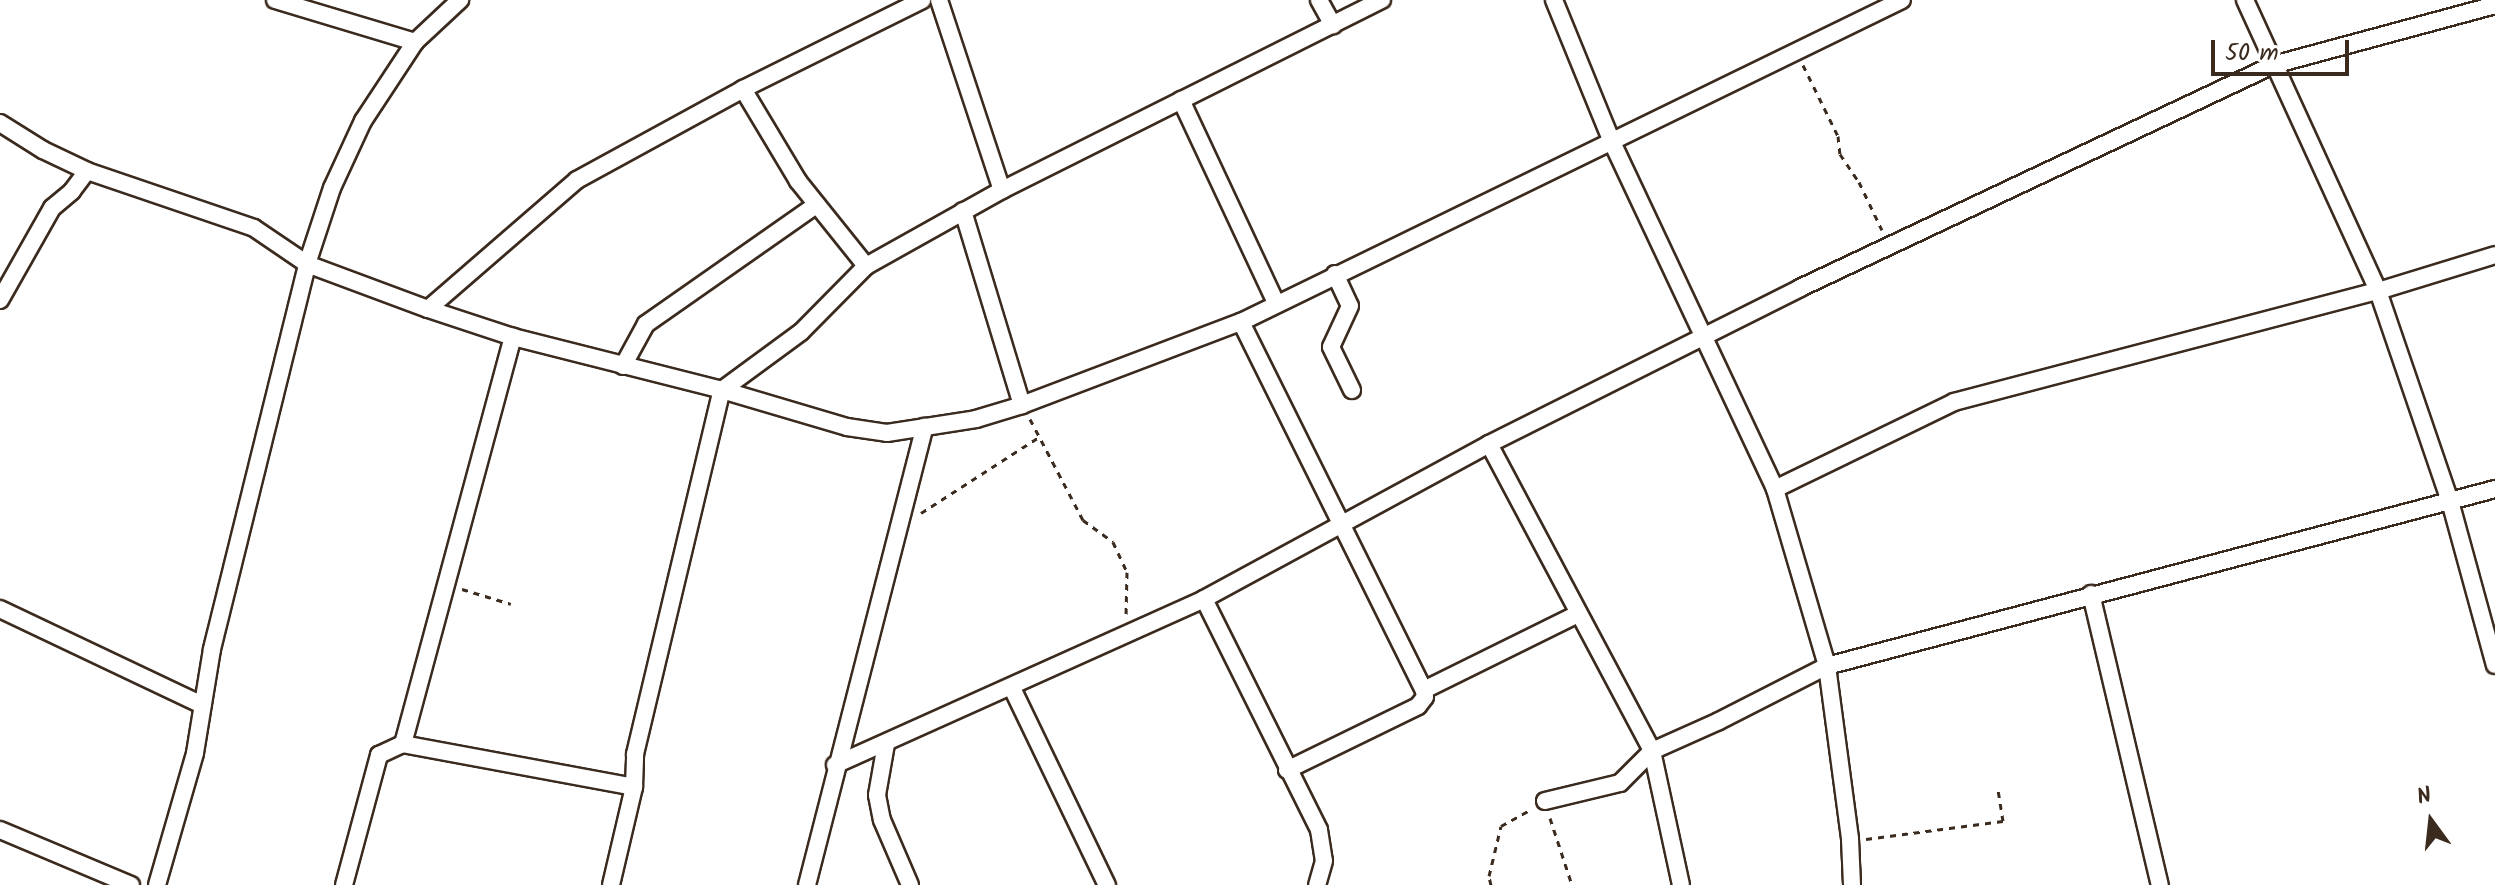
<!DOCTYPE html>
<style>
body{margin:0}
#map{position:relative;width:2495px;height:885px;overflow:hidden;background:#fff;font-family:Kalam,sans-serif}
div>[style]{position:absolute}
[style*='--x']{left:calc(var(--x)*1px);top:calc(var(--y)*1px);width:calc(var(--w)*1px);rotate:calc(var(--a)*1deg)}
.path>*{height:3px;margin-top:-1.5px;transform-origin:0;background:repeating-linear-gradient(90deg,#3b2a1e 0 6px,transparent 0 12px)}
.roads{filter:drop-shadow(2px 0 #3b2a1e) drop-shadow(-2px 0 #3b2a1e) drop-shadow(0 2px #3b2a1e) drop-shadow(0 -2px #3b2a1e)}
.street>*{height:16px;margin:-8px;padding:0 8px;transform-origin:8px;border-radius:8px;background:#fff}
span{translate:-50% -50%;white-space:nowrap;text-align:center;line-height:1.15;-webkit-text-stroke:6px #fff;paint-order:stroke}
.north{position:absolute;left:2391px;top:781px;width:80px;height:80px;-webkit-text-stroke:6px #fff;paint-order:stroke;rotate:345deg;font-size:22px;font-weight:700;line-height:32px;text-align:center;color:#3b2a1e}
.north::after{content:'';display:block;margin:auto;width:28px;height:36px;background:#3b2a1e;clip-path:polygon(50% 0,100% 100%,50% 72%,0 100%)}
.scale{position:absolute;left:2211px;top:40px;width:138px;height:36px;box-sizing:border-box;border:4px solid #3b2a1e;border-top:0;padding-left:10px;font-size:24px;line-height:28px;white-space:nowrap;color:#3b2a1e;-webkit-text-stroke:6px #fff;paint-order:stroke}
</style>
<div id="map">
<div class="path">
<div style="--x:1803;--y:65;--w:79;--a:63.8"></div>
<div style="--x:1838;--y:136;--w:18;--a:84"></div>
<div style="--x:1840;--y:154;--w:34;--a:56"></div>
<div style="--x:1859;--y:182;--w:53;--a:64.4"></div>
<div style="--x:1030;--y:419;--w:114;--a:62.3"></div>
<div style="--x:1083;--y:520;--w:37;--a:36"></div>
<div style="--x:1113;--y:542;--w:33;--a:65"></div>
<div style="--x:1127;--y:572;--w:44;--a:91.3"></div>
<div style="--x:921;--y:513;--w:140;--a:-32.8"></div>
<div style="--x:462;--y:589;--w:51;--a:17"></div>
<div style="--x:1550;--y:818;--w:71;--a:71.8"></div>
<div style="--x:1866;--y:839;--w:138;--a:-7.5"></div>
<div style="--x:2003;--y:821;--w:30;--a:-99"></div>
<div style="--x:1491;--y:885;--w:9;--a:-103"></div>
<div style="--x:1489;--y:876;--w:51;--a:-76.5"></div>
<div style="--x:1501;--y:826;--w:35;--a:-29"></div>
</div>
<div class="roads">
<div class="street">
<div style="--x:275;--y:0;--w:146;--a:16.7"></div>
<div style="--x:939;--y:0;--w:200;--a:71.7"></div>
<div style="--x:1319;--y:0;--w:29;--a:61"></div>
<div style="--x:1554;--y:0;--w:151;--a:67.8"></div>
<div style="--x:1611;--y:140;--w:386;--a:64.8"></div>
<div style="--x:1775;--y:489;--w:184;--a:73.6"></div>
<div style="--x:1827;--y:666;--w:175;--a:82.4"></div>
<div style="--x:1850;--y:839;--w:46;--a:87.5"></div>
<div style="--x:2245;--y:0;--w:320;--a:65.4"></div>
<div style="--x:2378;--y:291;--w:222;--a:71.1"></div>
<div style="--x:2450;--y:501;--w:170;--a:74.7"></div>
<div style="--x:743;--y:89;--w:107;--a:59.1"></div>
<div style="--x:798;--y:181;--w:109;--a:51.3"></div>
<div style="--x:1181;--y:100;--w:224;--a:64.9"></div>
<div style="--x:0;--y:123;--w:51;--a:32.1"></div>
<div style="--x:43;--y:150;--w:49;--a:25.5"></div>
<div style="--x:87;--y:171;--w:176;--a:18.8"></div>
<div style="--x:254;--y:228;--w:64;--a:34.2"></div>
<div style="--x:307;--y:264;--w:129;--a:20.4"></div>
<div style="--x:428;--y:309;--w:89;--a:18.2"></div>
<div style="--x:513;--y:337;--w:216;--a:14.2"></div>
<div style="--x:722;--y:390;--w:130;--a:16.5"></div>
<div style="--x:847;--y:427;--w:40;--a:8.5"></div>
<div style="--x:887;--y:433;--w:90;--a:-8.9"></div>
<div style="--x:976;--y:419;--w:48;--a:-16.9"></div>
<div style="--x:1022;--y:405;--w:234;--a:-20.8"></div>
<div style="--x:1241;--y:322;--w:735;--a:-25.97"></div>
<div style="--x:963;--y:211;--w:203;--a:73.1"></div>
<div style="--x:1335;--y:274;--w:35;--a:65"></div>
<div style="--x:1350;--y:306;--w:45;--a:114.9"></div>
<div style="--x:1331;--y:347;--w:48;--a:64"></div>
<div style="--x:0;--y:300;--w:106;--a:-60.5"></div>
<div style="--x:52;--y:208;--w:26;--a:-40"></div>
<div style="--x:72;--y:191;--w:25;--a:-53"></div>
<div style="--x:428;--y:309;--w:197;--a:-40.9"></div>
<div style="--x:577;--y:180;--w:189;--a:-28.7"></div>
<div style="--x:743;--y:89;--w:200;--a:-26.4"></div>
<div style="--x:1241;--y:322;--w:411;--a:63.6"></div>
<div style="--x:623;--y:366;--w:48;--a:-61.3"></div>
<div style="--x:646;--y:324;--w:208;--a:-35"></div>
<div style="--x:1489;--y:444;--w:348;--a:62"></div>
<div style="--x:1652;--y:751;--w:137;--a:77.8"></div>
<div style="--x:1775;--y:489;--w:199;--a:-25.9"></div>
<div style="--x:1954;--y:402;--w:438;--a:-14.7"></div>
<div style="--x:2378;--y:291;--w:122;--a:-17.1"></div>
<div style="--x:2091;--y:594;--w:299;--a:76.7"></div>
<div style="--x:1204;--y:599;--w:258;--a:63.5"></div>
<div style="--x:1319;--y:830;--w:31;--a:81"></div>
<div style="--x:1324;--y:861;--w:25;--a:106"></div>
<div style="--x:0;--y:609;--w:224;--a:25.4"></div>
<div style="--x:1012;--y:688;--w:219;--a:64.3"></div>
<div style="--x:403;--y:744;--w:235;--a:10.5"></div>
<div style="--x:886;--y:744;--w:52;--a:100"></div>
<div style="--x:877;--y:795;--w:25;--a:79"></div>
<div style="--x:882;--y:820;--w:71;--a:66.7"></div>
<div style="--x:835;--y:765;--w:405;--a:-24.2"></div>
<div style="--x:1204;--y:599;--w:324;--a:-28.5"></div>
<div style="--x:1489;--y:444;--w:348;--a:-26.6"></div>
<div style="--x:1800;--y:288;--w:523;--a:-25.24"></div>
<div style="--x:2273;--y:65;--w:230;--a:-15.1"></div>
<div style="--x:1287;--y:770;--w:146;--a:-26"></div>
<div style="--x:1418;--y:706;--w:11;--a:-52"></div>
<div style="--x:1425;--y:697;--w:7;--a:-98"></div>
<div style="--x:1424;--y:690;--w:172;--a:-26.3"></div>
<div style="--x:1545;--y:801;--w:77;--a:-13.5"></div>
<div style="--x:1620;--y:783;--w:45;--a:-45"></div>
<div style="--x:1652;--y:751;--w:73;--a:-24.1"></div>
<div style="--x:1719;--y:721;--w:121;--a:-27"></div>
<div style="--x:1827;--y:666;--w:691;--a:-14.84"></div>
<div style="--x:0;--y:830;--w:142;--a:22.8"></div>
<div style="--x:157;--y:885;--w:137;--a:-73.9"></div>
<div style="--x:195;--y:753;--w:105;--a:-80.7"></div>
<div style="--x:212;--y:649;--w:397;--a:-76.1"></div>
<div style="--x:307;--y:264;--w:80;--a:-71.8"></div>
<div style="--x:332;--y:188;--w:74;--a:-65.2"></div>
<div style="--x:363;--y:121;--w:95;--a:-56.6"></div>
<div style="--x:415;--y:42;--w:62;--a:-43"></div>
<div style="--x:344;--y:885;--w:135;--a:-74.9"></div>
<div style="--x:379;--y:755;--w:26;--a:-25"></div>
<div style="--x:403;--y:744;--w:422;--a:-74.9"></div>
<div style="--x:611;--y:885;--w:101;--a:-76.8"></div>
<div style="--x:634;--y:787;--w:33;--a:-88"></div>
<div style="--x:635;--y:754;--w:374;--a:-76.6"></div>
<div style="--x:722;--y:390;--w:98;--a:-36.3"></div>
<div style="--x:801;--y:332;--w:93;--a:-45.4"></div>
<div style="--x:866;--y:266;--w:156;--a:-29.2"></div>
<div style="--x:1002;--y:190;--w:425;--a:-26.6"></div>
<div style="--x:807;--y:885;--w:473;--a:-75.6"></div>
</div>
</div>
<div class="north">N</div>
<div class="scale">50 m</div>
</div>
